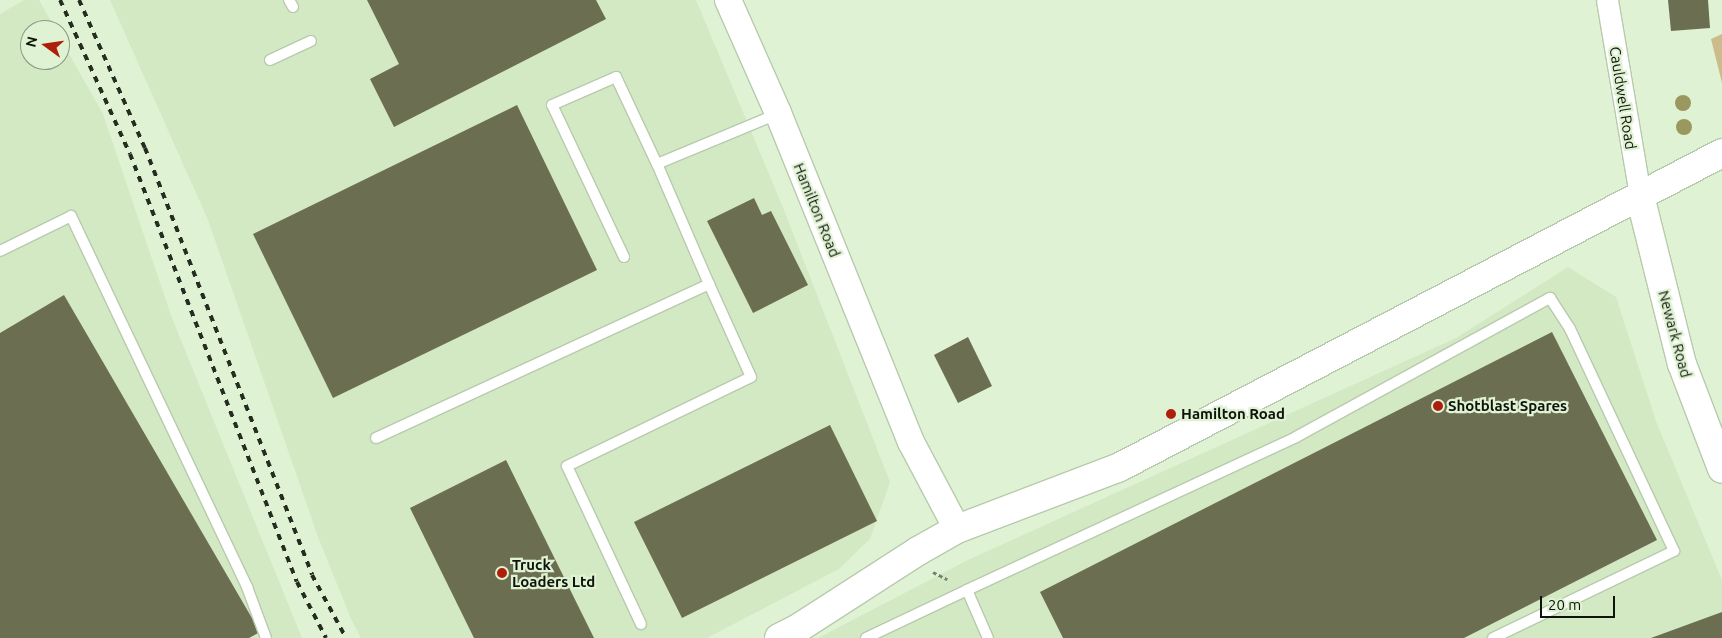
<!DOCTYPE html>
<style>
body{margin:0}
#map{position:relative;width:1722px;height:638px;overflow:hidden;background:#e0f2d4;font-family:Ubuntu,sans-serif}
div>[style]{position:absolute}
[style*='--x']{left:calc(var(--x)*1px);top:calc(var(--y)*1px);width:calc(var(--w)*1px);rotate:calc(var(--a)*1deg)}
.built>*{inset:0;background:#d3e9c4}
.green>*{inset:0;background:#ccbc8b}
.building>*{inset:0;background:#6b6e50}
.path>*{height:3px;margin-top:-1.5px;transform-origin:0;background:repeating-linear-gradient(90deg,#75816d 0 4px,transparent 0 6.5px)}
.roads{filter:drop-shadow(1px 0 #b8caad) drop-shadow(-1px 0 #b8caad) drop-shadow(0 1px #b8caad) drop-shadow(0 -1px #b8caad)}
.service>*{height:10px;margin:-5px;padding:0 5px;transform-origin:5px;border-radius:5px;background:#fff}
.minor>*{height:21px;margin:-10.5px;padding:0 10.5px;transform-origin:10.5px;border-radius:10.5px;background:#fff}
.tertiary>*{height:26px;margin:-13px;padding:0 13px;transform-origin:13px;border-radius:13px;background:#fff}
.secondary>*{height:28px;margin:-14px;padding:0 14px;transform-origin:14px;border-radius:14px;background:#fff}
.rail>*{height:4px;margin-top:-2px;transform-origin:0;background:repeating-linear-gradient(90deg,#252c20 0 6px,transparent 0 12px)}
.trees>*{width:16px;height:16px;margin:-8px;border-radius:50%;background:#9b985f}
.dots>*{width:14px;height:14px;translate:-50% -50%;box-sizing:border-box;border:2px solid #e0f2d4;border-radius:50%}
span{translate:-50% -50%;white-space:nowrap;text-align:center;line-height:1.15;-webkit-text-stroke:4.5px #e0f2d4;paint-order:stroke}
.street-label{font-size:15px;color:#0e140a}
.poi-label{font-size:15px;color:#0e140a;font-weight:700}
.left{translate:0 -50%;text-align:left}
.north{position:absolute;left:20px;top:20px;width:50px;height:50px;box-sizing:border-box;background:#e0f2d4;border:1px solid #8c9983;border-radius:50%;rotate:284deg;font-size:14px;font-weight:700;line-height:20px;text-align:center;color:#0e140a}
.north::after{content:'';display:block;margin:auto;width:18px;height:22px;background:#ae1f0b;clip-path:polygon(50% 0,100% 100%,50% 72%,0 100%)}
.scale{position:absolute;left:1540px;top:596px;width:75px;height:22px;box-sizing:border-box;border:2px solid #0e140a;border-top:0;padding-left:6px;font-size:15px;line-height:18px;white-space:nowrap;color:#0e140a;-webkit-text-stroke:4px #e0f2d4;paint-order:stroke}
</style>
<div id="map">
<div class="built">
<div style="clip-path:polygon(24px 0,39px 0,56px 30px,30px 30px,30px 60px,60px 60px,60px 38px,103px 114px,172px 318px,302px 638px,0 638px,0 14px)"></div>
<div style="clip-path:polygon(110px 0,696px 0,782px 205px,890px 482px,870px 539px,839px 569px,707px 638px,361px 638px,351px 619px,318px 537px,208px 220px)"></div>
<div style="clip-path:polygon(1568px 267px,1616px 297px,1656px 421px,1722px 580px,1722px 638px,818px 638px,968px 560px,1456px 338px)"></div>
</div>
<div class="green">
<div style="clip-path:polygon(1722px 34px,1722px 83px,1711px 39px)"></div>
</div>
<div class="building">
<div style="clip-path:polygon(367px 0,596px 0,606px 19px,394px 127px,370px 79px,399px 64px)"></div>
<div style="clip-path:polygon(1668px 0,1708px 0,1710px 28px,1671px 31px)"></div>
<div style="clip-path:polygon(517px 105px,597px 270px,333px 398px,253px 234px)"></div>
<div style="clip-path:polygon(754px 198px,762px 215px,771px 211px,808px 285px,753px 313px,707px 221px)"></div>
<div style="clip-path:polygon(64px 295px,260px 632px,249px 638px,0 638px,0 333px)"></div>
<div style="clip-path:polygon(1552px 332px,1657px 540px,1464px 638px,1063px 638px,1040px 592px)"></div>
<div style="clip-path:polygon(968px 337px,992px 386px,958px 403px,934px 355px)"></div>
<div style="clip-path:polygon(830px 425px,877px 521px,682px 618px,634px 522px)"></div>
<div style="clip-path:polygon(506px 460px,594px 638px,474px 638px,410px 508px)"></div>
<div style="clip-path:polygon(1722px 612px,1722px 638px,1651px 638px)"></div>
</div>
<div class="path">
<div style="--x:933;--y:572;--w:16;--a:27"></div>
</div>
<div class="roads">
<div class="service">
<div style="--x:289;--y:0;--w:8;--a:60"></div>
<div style="--x:270;--y:60;--w:45;--a:-24.9"></div>
<div style="--x:0;--y:251;--w:79;--a:-26.2"></div>
<div style="--x:71;--y:216;--w:411;--a:64.6"></div>
<div style="--x:247;--y:587;--w:54;--a:69.6"></div>
<div style="--x:624;--y:257;--w:168;--a:-115.3"></div>
<div style="--x:552;--y:105;--w:70;--a:-23.6"></div>
<div style="--x:616;--y:77;--w:96;--a:64.8"></div>
<div style="--x:376;--y:438;--w:367;--a:-24.8"></div>
<div style="--x:709;--y:284;--w:131;--a:-113.4"></div>
<div style="--x:657;--y:164;--w:130;--a:-22.6"></div>
<div style="--x:967;--y:590;--w:363;--a:-24.9"></div>
<div style="--x:1296;--y:437;--w:290;--a:-28.7"></div>
<div style="--x:1550;--y:298;--w:37;--a:57"></div>
<div style="--x:1570;--y:329;--w:245;--a:64.9"></div>
<div style="--x:1674;--y:551;--w:201;--a:154.3"></div>
<div style="--x:641;--y:624;--w:174;--a:-115.1"></div>
<div style="--x:567;--y:466;--w:204;--a:-25.8"></div>
<div style="--x:751;--y:377;--w:102;--a:-114.3"></div>
<div style="--x:866;--y:638;--w:112;--a:-25.4"></div>
<div style="--x:967;--y:590;--w:52;--a:66.4"></div>
</div>
<div class="minor">
<div style="--x:1607;--y:0;--w:199;--a:80.4"></div>
</div>
<div class="tertiary">
<div style="--x:728;--y:0;--w:124;--a:66.1"></div>
<div style="--x:778;--y:113;--w:355;--a:68"></div>
<div style="--x:911;--y:442;--w:98;--a:62.1"></div>
</div>
<div class="secondary">
<div style="--x:1640;--y:196;--w:173;--a:76"></div>
<div style="--x:1682;--y:364;--w:112;--a:69.1"></div>
<div style="--x:779;--y:638;--w:20;--a:-27"></div>
<div style="--x:797;--y:629;--w:144;--a:-32.8"></div>
<div style="--x:918;--y:551;--w:45;--a:-29.4"></div>
<div style="--x:957;--y:529;--w:172;--a:-20.8"></div>
<div style="--x:1118;--y:468;--w:681;--a:-27.54"></div>
</div>
</div>
<div class="rail">
<div style="--x:60;--y:0;--w:169;--a:65.6"></div>
<div style="--x:130;--y:154;--w:459;--a:68.7"></div>
<div style="--x:297;--y:582;--w:63;--a:62.6"></div>
<div style="--x:79;--y:0;--w:162;--a:66"></div>
<div style="--x:145;--y:148;--w:458;--a:68.6"></div>
<div style="--x:312;--y:575;--w:72;--a:61.6"></div>
</div>
<div class="trees">
<div style="left:1683px;top:103px"></div>
<div style="left:1684px;top:127px"></div>
</div>
<div class="dots">
<div style="left:1438px;top:406px;background:#ae1f0b"></div>
<div style="left:1171px;top:414px;background:#ae1f0b"></div>
<div style="left:502px;top:573px;background:#ae1f0b"></div>
</div>
<div class="street-label">
<span style="left:1623px;top:98px;rotate:81deg">Cauldwell Road</span>
<span style="left:817px;top:210px;rotate:68deg">Hamilton Road</span>
<span style="left:1675px;top:334px;rotate:75deg">Newark Road</span>
</div>
<div class="poi-label">
<span class="left" style="left:1448px;top:406px">Shotblast Spares</span>
<span class="left" style="left:1181px;top:414px">Hamilton Road</span>
<span class="left" style="left:512px;top:573px">Truck<br>Loaders Ltd</span>
</div>
<div class="north">N</div>
<div class="scale">20 m</div>
</div>
